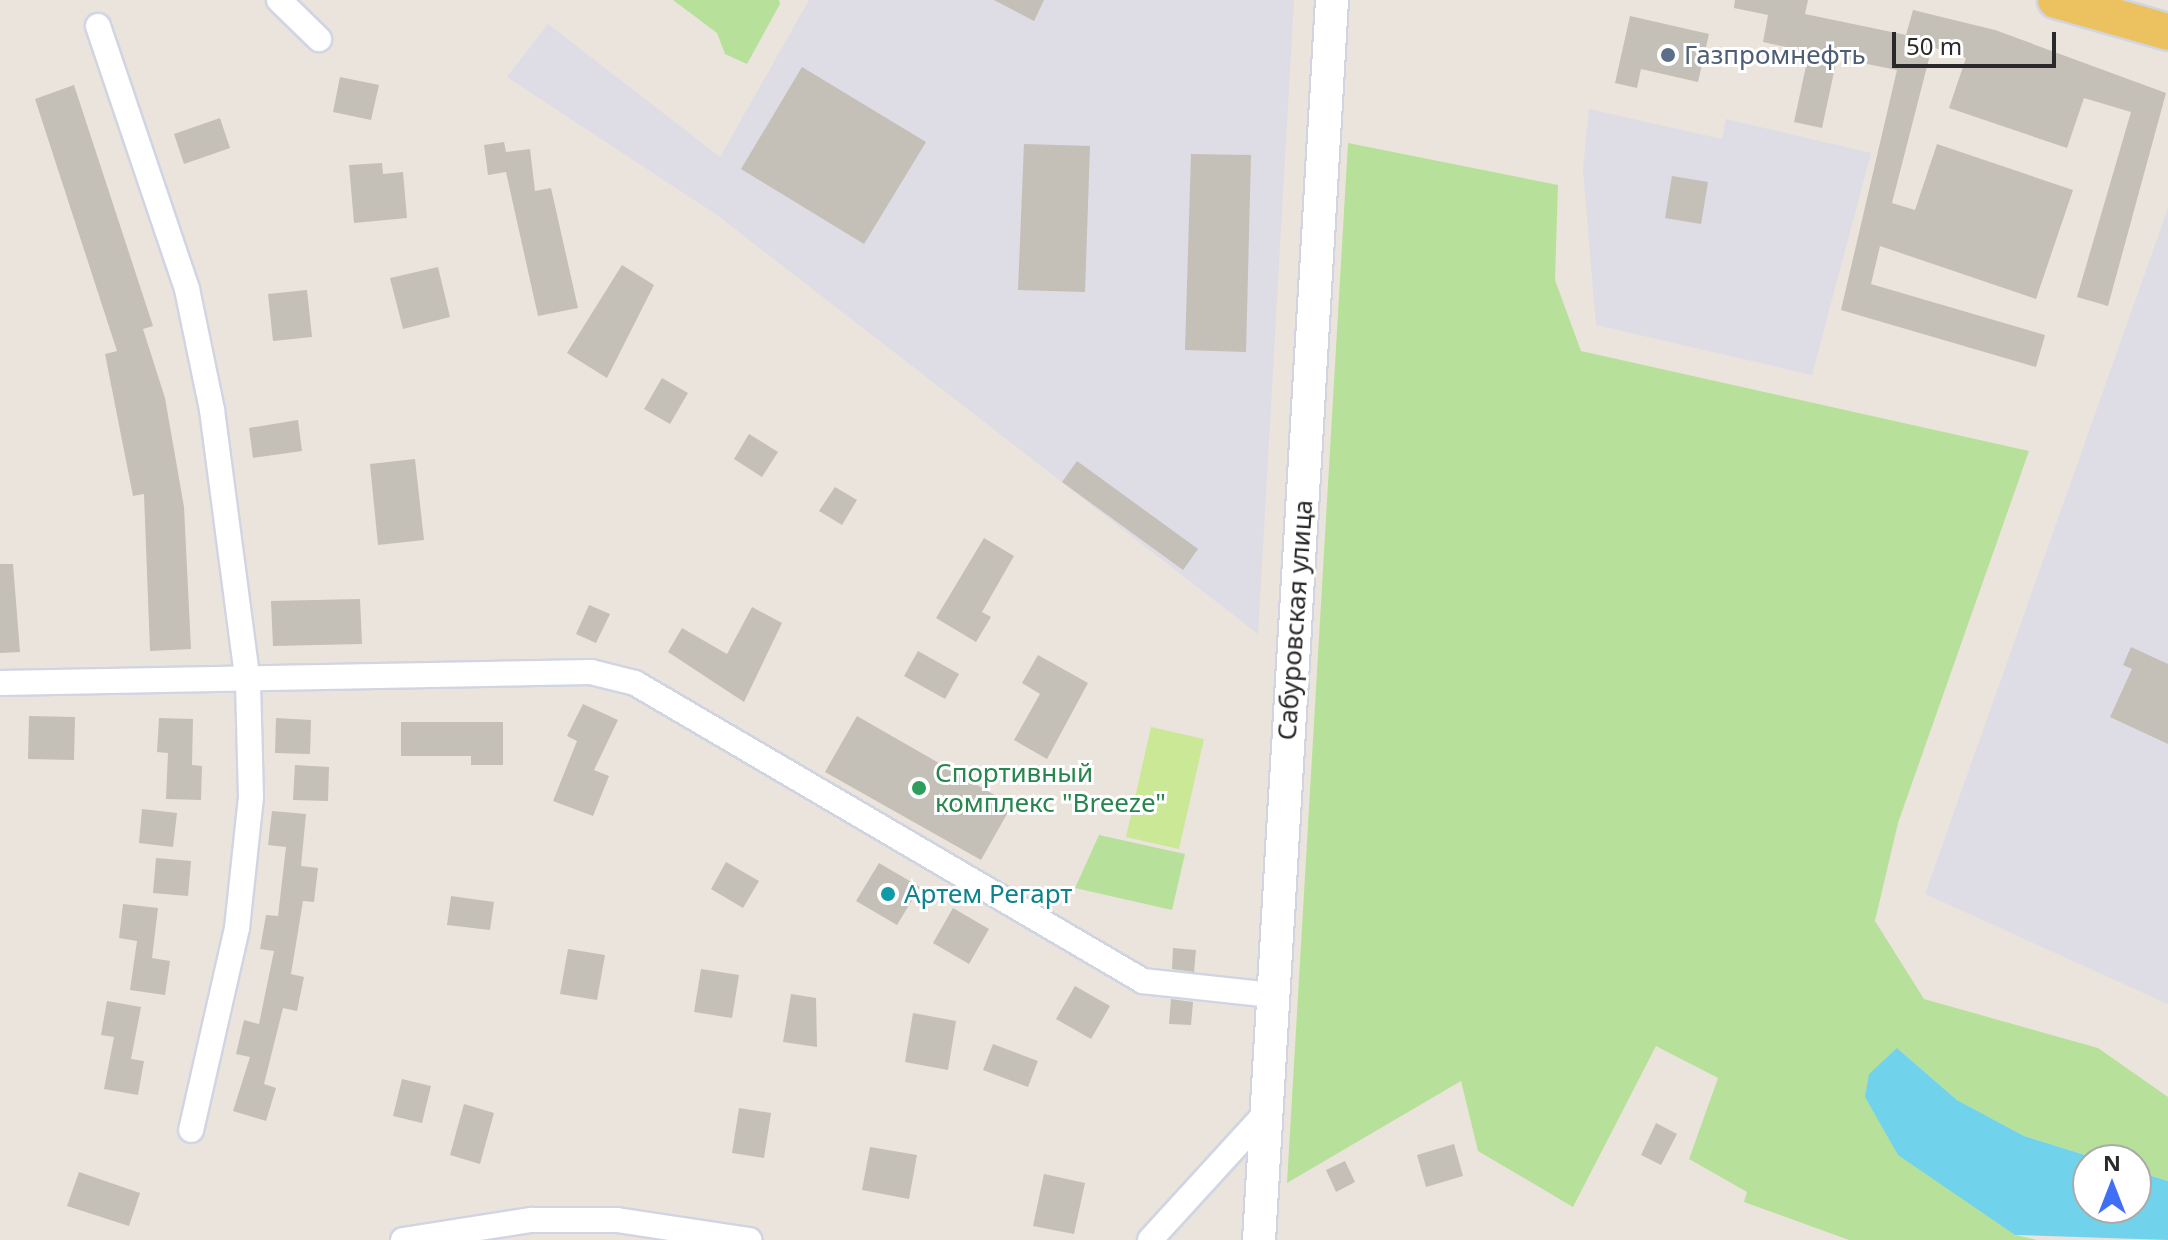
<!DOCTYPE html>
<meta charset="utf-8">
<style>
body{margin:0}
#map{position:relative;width:2168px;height:1240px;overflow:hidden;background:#ebe4dc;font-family:"Noto Sans",sans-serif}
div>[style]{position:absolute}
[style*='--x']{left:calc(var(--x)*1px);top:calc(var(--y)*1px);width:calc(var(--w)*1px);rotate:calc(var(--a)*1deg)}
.industrial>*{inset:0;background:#dedce4}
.green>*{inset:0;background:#b7e19a}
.pitch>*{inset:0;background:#cae896}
.water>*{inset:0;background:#71d3eb}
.building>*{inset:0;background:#c4bfb7}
.roads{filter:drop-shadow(2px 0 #d1d5e2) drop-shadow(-2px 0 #d1d5e2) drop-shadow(0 2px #d1d5e2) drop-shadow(0 -2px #d1d5e2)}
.street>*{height:24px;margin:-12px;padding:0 12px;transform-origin:12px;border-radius:12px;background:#fff}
.secondary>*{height:32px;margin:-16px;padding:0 16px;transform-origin:16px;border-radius:16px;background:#fff}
.primary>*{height:36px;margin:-18px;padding:0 18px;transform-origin:18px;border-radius:18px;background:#ecc260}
.dots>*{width:22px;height:22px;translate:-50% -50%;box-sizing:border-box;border:4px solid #fff;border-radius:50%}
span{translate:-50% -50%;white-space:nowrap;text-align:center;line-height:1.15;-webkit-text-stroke:6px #fff;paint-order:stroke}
.service-label{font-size:26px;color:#4e5e75}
.left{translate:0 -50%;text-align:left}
.street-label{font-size:26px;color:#2a2a2a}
.leisure-label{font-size:26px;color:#27864d}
.culture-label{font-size:26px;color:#0d838f}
.north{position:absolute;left:2072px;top:1144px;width:80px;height:80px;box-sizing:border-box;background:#fff;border:2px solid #aaa;border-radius:50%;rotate:0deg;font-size:22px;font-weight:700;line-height:32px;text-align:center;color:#2a2a2a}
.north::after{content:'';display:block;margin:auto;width:28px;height:36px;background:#406ef4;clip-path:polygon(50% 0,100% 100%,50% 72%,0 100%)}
.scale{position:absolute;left:1892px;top:32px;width:164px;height:36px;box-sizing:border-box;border:4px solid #2a2a2a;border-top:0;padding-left:10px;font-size:24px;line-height:28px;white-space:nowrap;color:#2a2a2a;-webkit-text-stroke:6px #fff;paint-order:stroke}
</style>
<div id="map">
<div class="industrial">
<div style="clip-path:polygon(809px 0,1294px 0,1258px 634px,717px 215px,507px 77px,548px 24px,720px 157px)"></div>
<div style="clip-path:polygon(1589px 109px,1722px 139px,1726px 119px,1871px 153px,1812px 375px,1596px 325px,1583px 170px)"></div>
<div style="clip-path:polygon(2168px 208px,2168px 1004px,1925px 894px)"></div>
</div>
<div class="green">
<div style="clip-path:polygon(673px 0,779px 0,780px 4px,747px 64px,725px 54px,717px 33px)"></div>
<div style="clip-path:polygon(1348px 143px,1558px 185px,1555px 280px,1581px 351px,2029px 451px,1898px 823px,1875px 921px,1924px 999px,2098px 1048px,2168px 1097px,2168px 1181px,2136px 1171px,2136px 1160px,2101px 1160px,2024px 1136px,1957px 1100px,1897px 1048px,2015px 1235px,2037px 1240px,1849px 1240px,1744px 1202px,1747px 1192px,1689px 1159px,1718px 1078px,1656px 1046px,1573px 1207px,1478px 1151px,1461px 1081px,1287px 1183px)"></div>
<div style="clip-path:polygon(1099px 835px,1185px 854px,1172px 910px,1075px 888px)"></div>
</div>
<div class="pitch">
<div style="clip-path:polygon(1151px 727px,1204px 739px,1179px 849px,1126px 837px)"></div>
</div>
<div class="water">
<div style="clip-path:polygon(1897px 1048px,1957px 1100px,2024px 1136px,2101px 1160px,2088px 1160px,2088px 1208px,2136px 1208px,2136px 1171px,2168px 1181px,2168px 1240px,2015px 1235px,1898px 1155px,1865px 1097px,1869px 1074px)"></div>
</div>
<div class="building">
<div style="clip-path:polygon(994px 0,1044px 0,1034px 21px)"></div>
<div style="clip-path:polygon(1735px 0,1808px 0,1805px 14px,1906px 35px,1913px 10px,1995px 30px,2166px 93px,2108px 306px,2077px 297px,2131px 112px,2084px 98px,2067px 148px,1949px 108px,1966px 58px,1932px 47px,1892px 203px,1915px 210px,1937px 144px,2073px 190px,2036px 299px,1880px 246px,1871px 284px,2045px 335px,2036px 367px,1841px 310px,1897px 70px,1837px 58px,1822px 128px,1794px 122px,1809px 52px,1763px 42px,1768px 15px,1734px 8px)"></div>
<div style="clip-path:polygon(1630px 16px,1709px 34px,1698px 82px,1641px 69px,1637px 88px,1615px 83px)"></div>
<div style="clip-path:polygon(802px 67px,926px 142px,864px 244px,741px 169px)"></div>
<div style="clip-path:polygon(340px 77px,379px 85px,371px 120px,333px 112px)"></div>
<div style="clip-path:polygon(74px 85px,153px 326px,143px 329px,165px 398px,184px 507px,191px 649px,150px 651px,144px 494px,133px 496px,105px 354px,117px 351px,35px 99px)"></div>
<div style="clip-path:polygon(220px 118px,230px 148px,184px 164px,174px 134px)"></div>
<div style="clip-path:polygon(504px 142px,506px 152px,530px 149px,535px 191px,551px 188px,578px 308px,538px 316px,506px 172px,488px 175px,484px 145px)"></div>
<div style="clip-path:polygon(1024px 144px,1090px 146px,1085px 292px,1018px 290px)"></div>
<div style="clip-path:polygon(1191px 154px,1251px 155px,1246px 352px,1185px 350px)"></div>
<div style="clip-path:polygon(382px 163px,383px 174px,403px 172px,407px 218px,354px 223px,349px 165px)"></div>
<div style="clip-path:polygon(1672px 176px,1708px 182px,1701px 224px,1665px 218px)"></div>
<div style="clip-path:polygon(622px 265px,654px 285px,607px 378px,567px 353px)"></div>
<div style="clip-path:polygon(438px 267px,450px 317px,403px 329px,390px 278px)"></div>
<div style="clip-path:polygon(307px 290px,312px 337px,273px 341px,268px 294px)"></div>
<div style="clip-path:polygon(662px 378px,688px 393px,670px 424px,644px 409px)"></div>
<div style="clip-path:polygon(298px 420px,302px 451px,253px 458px,249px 428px)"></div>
<div style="clip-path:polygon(749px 434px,778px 452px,762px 477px,734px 459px)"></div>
<div style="clip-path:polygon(415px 459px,424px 540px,378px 545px,370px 464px)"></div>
<div style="clip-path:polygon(1077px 461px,1198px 549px,1183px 570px,1062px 482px)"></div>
<div style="clip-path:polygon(835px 487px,857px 500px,842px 525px,819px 511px)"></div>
<div style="clip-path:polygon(984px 538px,1014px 556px,982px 612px,991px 617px,976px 642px,936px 618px)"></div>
<div style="clip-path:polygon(0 564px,13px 564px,20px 652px,0 653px)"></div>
<div style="clip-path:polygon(360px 599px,362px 644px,273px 646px,271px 601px)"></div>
<div style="clip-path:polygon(589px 605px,610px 614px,596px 643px,576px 634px)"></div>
<div style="clip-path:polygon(752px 607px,782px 623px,744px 702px,668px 652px,682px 628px,727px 654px)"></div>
<div style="clip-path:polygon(2131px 647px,2168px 664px,2168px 744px,2110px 717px,2132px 669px,2123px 665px)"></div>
<div style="clip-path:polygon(918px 651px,959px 674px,945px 699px,904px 676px)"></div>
<div style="clip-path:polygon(1038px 655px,1088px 683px,1047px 759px,1014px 740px,1040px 694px,1022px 683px)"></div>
<div style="clip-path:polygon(583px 704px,618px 720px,594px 770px,609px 776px,593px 816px,553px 801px,577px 741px,567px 736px)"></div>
<div style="clip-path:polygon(29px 716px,75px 717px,74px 760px,28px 759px)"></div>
<div style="clip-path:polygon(857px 716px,1012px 805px,981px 860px,825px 772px)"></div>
<div style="clip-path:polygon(159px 718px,193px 719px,192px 765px,202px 766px,201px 800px,166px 799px,168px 753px,157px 752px)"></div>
<div style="clip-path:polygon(276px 718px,311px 720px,310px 754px,275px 753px)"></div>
<div style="clip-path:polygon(401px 722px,503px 722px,503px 765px,471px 765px,471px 756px,401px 756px)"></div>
<div style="clip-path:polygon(295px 765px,329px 767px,328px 801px,293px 800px)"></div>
<div style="clip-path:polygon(142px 809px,177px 813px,173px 847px,139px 843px)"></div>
<div style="clip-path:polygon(272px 811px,306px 814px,301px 866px,318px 868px,314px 902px,303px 901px,291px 974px,304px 977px,297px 1011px,283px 1008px,264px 1084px,276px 1088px,266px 1121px,233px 1111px,250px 1057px,236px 1054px,244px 1020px,259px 1024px,274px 951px,260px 949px,266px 915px,278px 916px,286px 847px,268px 845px)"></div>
<div style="clip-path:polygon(156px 858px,191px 861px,188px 896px,153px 893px)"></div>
<div style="clip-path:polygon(726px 862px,759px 881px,743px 908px,711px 889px)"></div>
<div style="clip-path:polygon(879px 863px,920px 887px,897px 925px,856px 901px)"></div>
<div style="clip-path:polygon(451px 896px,494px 902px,490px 930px,447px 925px)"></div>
<div style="clip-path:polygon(123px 904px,158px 908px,152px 958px,170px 961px,165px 995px,130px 990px,137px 941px,119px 938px)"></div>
<div style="clip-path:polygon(953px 908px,989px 929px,969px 964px,933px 943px)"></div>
<div style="clip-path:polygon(1173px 948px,1196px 950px,1194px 972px,1172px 969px)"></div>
<div style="clip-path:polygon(568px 949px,605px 955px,597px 1000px,560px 994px)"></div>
<div style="clip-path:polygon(701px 969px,739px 975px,732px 1018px,694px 1012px)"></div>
<div style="clip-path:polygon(1075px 986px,1110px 1006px,1091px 1039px,1056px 1019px)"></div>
<div style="clip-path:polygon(791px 994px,816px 998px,817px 1047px,783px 1042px)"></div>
<div style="clip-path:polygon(1171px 999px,1193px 1002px,1191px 1025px,1169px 1024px)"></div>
<div style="clip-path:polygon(107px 1001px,141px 1007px,131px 1059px,144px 1061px,138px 1095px,104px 1089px,114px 1037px,101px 1035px)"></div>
<div style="clip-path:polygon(913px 1013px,956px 1021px,948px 1070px,905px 1062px)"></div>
<div style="clip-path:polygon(993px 1044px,1038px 1061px,1028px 1087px,983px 1070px)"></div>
<div style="clip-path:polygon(402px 1079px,431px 1086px,422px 1123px,393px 1116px)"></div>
<div style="clip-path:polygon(464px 1104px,494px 1113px,480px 1164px,450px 1155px)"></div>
<div style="clip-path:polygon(739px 1108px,771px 1113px,764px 1158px,732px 1153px)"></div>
<div style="clip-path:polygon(1656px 1123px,1677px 1134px,1661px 1165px,1641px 1155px)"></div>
<div style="clip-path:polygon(1454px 1144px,1463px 1176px,1426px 1187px,1417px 1155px)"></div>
<div style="clip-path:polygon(870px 1147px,917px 1155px,909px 1199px,862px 1190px)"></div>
<div style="clip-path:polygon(1345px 1161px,1355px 1182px,1336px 1192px,1326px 1170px)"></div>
<div style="clip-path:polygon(79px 1172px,140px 1193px,129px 1226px,67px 1206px)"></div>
<div style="clip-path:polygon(1044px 1174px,1085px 1183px,1074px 1234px,1033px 1226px)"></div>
</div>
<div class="roads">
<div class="street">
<div style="--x:279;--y:0;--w:56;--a:44.3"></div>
<div style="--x:98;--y:26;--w:278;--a:71.3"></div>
<div style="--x:187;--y:289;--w:124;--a:78.3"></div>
<div style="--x:212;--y:410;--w:275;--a:82.5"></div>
<div style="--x:248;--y:683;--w:114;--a:88.5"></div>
<div style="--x:251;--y:797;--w:132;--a:96.1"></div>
<div style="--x:237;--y:928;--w:207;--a:102.8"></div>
<div style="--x:0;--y:683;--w:591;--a:-1.07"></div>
<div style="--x:591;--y:672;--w:45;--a:14"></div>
<div style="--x:635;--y:683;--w:589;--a:30.4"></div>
<div style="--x:1143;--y:981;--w:129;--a:6.2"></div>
<div style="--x:403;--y:1240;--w:130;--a:-8.9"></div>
<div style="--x:531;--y:1220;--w:86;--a:0"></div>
<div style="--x:617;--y:1220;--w:134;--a:8.6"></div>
<div style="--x:1150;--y:1240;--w:169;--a:-47.6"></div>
</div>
<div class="secondary">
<div style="--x:1259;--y:1240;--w:1242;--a:-86.63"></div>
</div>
<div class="primary">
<div style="--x:2056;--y:0;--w:116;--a:15.9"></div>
</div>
</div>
<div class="dots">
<div style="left:1668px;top:55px;background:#5c6f8a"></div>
<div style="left:919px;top:788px;background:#2e9e5b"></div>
<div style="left:888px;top:894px;background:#0f9aa8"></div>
</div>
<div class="service-label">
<span class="left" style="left:1684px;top:55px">Газпромнефть</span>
</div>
<div class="street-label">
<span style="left:1295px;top:620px;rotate:-86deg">Сабуровская улица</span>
</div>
<div class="leisure-label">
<span class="left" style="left:935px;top:788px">Спортивный<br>комплекс "Breeze"</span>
</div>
<div class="culture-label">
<span class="left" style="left:904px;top:894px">Артем Регарт</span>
</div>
<div class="north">N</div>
<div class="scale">50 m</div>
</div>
